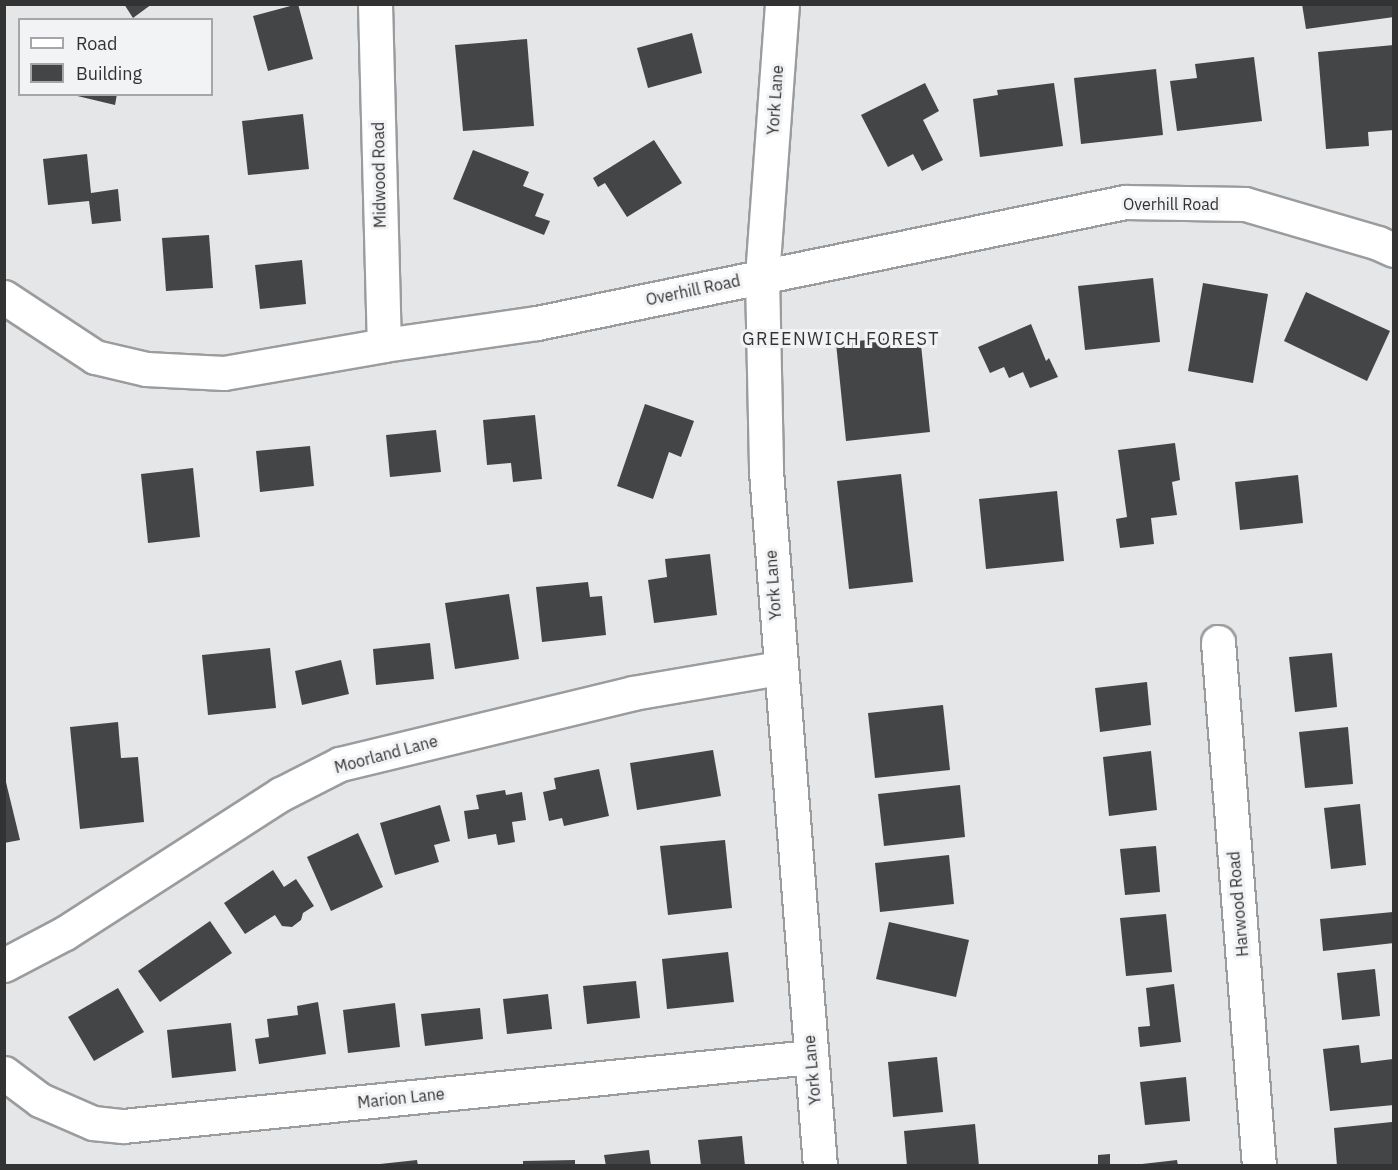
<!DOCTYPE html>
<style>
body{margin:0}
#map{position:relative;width:1398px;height:1170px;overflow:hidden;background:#e5e6e8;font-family:"IBM Plex Sans",sans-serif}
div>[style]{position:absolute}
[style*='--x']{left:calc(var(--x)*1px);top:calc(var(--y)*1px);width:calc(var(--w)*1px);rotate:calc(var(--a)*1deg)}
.building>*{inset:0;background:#444546}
.roads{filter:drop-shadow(2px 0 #9b9c9e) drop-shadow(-2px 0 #9b9c9e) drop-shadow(0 2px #9b9c9e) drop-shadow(0 -2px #9b9c9e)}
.minor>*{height:33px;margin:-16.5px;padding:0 16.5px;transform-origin:16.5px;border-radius:16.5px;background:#fff}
span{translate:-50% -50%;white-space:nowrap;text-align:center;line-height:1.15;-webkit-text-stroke:6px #f2f3f5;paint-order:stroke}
.street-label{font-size:16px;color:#333334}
.neighbourhood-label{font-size:18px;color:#333334;letter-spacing:1.5px}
.frame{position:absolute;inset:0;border:6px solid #333334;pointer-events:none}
.legend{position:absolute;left:18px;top:18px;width:195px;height:78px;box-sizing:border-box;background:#f2f3f5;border:2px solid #a6a6a8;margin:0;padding:8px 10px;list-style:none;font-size:18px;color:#333334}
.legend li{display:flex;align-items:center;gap:12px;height:30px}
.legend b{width:30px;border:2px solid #a6a6a8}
</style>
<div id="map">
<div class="building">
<div style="clip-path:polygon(124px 4px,152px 4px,133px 18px)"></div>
<div style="clip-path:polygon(298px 4px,313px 59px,268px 71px,253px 16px)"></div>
<div style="clip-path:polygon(1302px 4px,1394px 4px,1394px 17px,1306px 29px)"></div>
<div style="clip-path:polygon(692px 33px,702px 73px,648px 88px,637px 48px)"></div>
<div style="clip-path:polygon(527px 39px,534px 126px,463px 131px,455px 45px)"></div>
<div style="clip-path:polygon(1394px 45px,1394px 130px,1368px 132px,1369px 146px,1326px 149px,1318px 52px)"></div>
<div style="clip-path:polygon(1254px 57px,1262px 121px,1177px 131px,1170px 81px,1197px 78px,1195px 64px)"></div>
<div style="clip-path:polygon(1156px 69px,1163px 135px,1081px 144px,1074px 78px)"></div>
<div style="clip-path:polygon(925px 83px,939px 111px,923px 120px,943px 160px,922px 171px,913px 154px,888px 167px,861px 115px)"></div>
<div style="clip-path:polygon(1054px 83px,1063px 146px,980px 157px,973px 99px,998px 95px,997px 90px)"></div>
<div style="clip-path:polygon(69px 94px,117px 94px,115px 105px)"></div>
<div style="clip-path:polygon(303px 114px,309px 169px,248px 175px,242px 121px)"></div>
<div style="clip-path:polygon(654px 140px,682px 183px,627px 217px,605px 183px,598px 187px,593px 178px)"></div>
<div style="clip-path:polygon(473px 150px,529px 172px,523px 186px,544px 194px,535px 216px,550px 221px,544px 235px,453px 199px)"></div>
<div style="clip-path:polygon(87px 154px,91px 193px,118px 189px,121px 221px,92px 224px,89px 201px,48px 205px,43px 159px)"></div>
<div style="clip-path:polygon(209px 235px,213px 288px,166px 291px,162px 238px)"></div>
<div style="clip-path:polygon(302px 260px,306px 304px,260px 309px,255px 265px)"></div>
<div style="clip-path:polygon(1153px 278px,1160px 342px,1085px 350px,1078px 286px)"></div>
<div style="clip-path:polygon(1203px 283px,1268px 294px,1253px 383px,1188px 371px)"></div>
<div style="clip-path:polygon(1306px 292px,1390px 331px,1367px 381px,1284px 341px)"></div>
<div style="clip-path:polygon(1031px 324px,1046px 361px,1049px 358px,1058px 377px,1030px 388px,1023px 372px,1009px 378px,1004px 367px,990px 373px,978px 347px)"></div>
<div style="clip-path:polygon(920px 335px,930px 432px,846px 441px,836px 343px)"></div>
<div style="clip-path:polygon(645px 404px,694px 421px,681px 457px,669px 452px,653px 499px,617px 486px)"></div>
<div style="clip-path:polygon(535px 415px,542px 479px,513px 482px,511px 463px,487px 465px,483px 420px)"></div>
<div style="clip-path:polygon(436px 430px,441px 472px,390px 477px,386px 435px)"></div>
<div style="clip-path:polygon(1175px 443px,1180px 480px,1172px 482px,1177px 515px,1151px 518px,1154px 544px,1120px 548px,1116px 519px,1127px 517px,1118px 450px)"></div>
<div style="clip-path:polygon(310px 446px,314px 486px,260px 492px,256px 451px)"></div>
<div style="clip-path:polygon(193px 468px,200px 537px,148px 543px,141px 474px)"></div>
<div style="clip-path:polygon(901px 474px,913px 582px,849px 589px,837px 481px)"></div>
<div style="clip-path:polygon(1298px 475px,1303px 523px,1240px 530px,1235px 482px)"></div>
<div style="clip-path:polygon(1057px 491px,1064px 561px,986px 569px,979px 499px)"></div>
<div style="clip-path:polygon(710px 554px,717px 615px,654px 623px,648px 580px,667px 577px,665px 559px)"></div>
<div style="clip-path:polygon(588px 582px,590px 597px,602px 596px,606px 635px,542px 642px,536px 587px)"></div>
<div style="clip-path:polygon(509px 594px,519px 659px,455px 669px,445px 603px)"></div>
<div style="clip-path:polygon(430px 643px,434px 679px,376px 685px,373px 649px)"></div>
<div style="clip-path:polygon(270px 648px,276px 708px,208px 715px,202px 655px)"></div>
<div style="clip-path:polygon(1332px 653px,1337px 707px,1295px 712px,1289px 657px)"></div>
<div style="clip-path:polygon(341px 660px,349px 694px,302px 705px,295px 671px)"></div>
<div style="clip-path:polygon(1147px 682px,1151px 725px,1100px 732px,1095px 688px)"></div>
<div style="clip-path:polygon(943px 705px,950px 770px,875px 778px,868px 713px)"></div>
<div style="clip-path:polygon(118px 722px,121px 758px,138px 757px,144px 822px,80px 829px,70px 727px)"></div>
<div style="clip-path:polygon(1348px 727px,1353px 784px,1305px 788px,1299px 732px)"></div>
<div style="clip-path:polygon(713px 750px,721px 796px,637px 810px,630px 763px)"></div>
<div style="clip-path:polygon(1151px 751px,1157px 810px,1109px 816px,1103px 757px)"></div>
<div style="clip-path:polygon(599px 769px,609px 816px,564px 826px,562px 818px,549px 821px,543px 792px,556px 789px,554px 778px)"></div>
<div style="clip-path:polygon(4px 774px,20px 840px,4px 843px)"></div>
<div style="clip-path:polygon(960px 785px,965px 837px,884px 846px,878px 794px)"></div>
<div style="clip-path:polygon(505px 790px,506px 795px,522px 792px,526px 820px,512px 822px,515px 842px,498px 845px,496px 834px,468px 839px,464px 811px,479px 809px,476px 795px)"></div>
<div style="clip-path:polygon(1360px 804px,1366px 865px,1331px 869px,1324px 808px)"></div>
<div style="clip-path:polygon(440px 805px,450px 841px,434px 845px,439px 862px,395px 875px,380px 823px)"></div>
<div style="clip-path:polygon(358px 833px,383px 887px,331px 911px,307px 857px)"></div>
<div style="clip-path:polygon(725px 840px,732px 908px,668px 915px,660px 846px)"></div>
<div style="clip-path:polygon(1156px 846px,1160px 892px,1125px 895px,1120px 849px)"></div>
<div style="clip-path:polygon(949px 855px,954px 904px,880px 912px,875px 863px)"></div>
<div style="clip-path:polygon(273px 870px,284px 887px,296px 879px,314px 906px,303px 913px,301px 920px,292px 927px,282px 926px,275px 915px,245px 934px,224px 903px)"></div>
<div style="clip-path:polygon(1393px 912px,1394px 943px,1323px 951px,1320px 919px)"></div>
<div style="clip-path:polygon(1166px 914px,1172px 972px,1126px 976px,1120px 918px)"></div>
<div style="clip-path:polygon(210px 921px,232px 953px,160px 1002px,138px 971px)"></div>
<div style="clip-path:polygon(889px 922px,969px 940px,956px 997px,876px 979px)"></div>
<div style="clip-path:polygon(728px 952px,734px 1002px,667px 1009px,662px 959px)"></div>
<div style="clip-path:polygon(1375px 969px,1380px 1016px,1342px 1020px,1337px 973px)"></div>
<div style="clip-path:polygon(636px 981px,640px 1018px,587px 1024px,583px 986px)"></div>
<div style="clip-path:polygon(1174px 984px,1181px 1042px,1140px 1047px,1138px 1027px,1150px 1026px,1146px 988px)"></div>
<div style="clip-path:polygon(118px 988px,144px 1032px,94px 1061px,68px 1017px)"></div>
<div style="clip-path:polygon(548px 994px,552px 1029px,507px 1034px,503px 999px)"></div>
<div style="clip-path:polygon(318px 1002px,326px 1054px,259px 1064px,255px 1039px,269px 1037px,267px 1019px,298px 1015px,297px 1006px)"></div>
<div style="clip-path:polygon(395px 1003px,400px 1047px,348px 1053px,343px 1010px)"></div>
<div style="clip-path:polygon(480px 1008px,483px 1039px,425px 1046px,421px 1014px)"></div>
<div style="clip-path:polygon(231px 1023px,236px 1071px,172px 1078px,167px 1030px)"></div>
<div style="clip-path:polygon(1359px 1045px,1361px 1063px,1393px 1059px,1394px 1105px,1330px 1111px,1323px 1049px)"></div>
<div style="clip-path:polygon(937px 1057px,943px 1112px,893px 1117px,888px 1062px)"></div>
<div style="clip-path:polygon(1186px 1077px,1190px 1121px,1145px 1125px,1140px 1082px)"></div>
<div style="clip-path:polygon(1392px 1122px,1394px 1166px,1337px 1166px,1334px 1128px)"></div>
<div style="clip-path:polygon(975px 1124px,979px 1166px,907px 1166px,904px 1131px)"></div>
<div style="clip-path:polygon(742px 1136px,745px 1166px,701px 1166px,698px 1140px)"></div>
<div style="clip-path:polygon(649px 1150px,651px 1166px,606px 1166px,604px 1155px)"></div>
<div style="clip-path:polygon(1110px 1154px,1110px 1166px,1098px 1166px,1098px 1155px)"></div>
<div style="clip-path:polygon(417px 1160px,418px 1166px,380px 1166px,380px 1164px)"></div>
<div style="clip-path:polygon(575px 1160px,575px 1166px,523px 1166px,523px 1161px)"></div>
<div style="clip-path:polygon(1177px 1160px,1178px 1166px,1142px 1166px,1142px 1164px)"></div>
</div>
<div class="roads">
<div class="minor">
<div style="--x:375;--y:4;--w:341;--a:88.5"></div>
<div style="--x:782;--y:4;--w:273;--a:94.2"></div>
<div style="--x:762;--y:276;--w:195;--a:88.8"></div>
<div style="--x:766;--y:471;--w:697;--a:85.56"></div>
<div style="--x:4;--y:297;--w:109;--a:33.4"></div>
<div style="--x:95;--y:357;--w:52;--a:13.2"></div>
<div style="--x:146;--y:369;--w:78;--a:2.9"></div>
<div style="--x:224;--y:373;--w:162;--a:-9.9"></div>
<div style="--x:384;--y:345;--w:155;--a:-8.2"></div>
<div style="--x:537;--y:323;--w:600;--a:-11.63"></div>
<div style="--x:1125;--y:202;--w:120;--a:1"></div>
<div style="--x:1245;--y:204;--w:139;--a:16.3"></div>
<div style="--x:1378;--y:243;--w:17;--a:24"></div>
<div style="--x:1218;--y:642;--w:526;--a:85.53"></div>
<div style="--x:4;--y:965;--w:69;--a:-27.7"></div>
<div style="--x:65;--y:933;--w:257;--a:-32.8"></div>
<div style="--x:281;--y:794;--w:66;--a:-27"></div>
<div style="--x:340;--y:764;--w:301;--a:-13.6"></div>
<div style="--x:633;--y:693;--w:148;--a:-9.7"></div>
<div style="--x:4;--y:1073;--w:45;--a:36.9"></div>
<div style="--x:40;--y:1100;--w:58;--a:23.5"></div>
<div style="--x:93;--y:1123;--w:30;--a:6"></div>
<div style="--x:123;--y:1126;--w:691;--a:-5.73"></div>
</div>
</div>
<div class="street-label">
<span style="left:775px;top:100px;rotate:-86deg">York Lane</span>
<span style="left:379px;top:175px;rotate:-91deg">Midwood Road</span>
<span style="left:1171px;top:204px">Overhill Road</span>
<span style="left:693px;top:290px;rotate:-12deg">Overhill Road</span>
<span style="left:773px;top:585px;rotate:-94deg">York Lane</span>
<span style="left:386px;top:754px;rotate:-15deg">Moorland Lane</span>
<span style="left:1238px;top:904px;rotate:-95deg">Harwood Road</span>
<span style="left:812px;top:1070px;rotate:-95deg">York Lane</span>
<span style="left:401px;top:1098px;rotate:-6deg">Marion Lane</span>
</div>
<div class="neighbourhood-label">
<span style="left:841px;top:339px">GREENWICH FOREST</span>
</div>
<div class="frame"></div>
<ul class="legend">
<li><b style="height:8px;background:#fff"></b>Road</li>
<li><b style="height:16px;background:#444546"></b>Building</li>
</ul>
</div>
